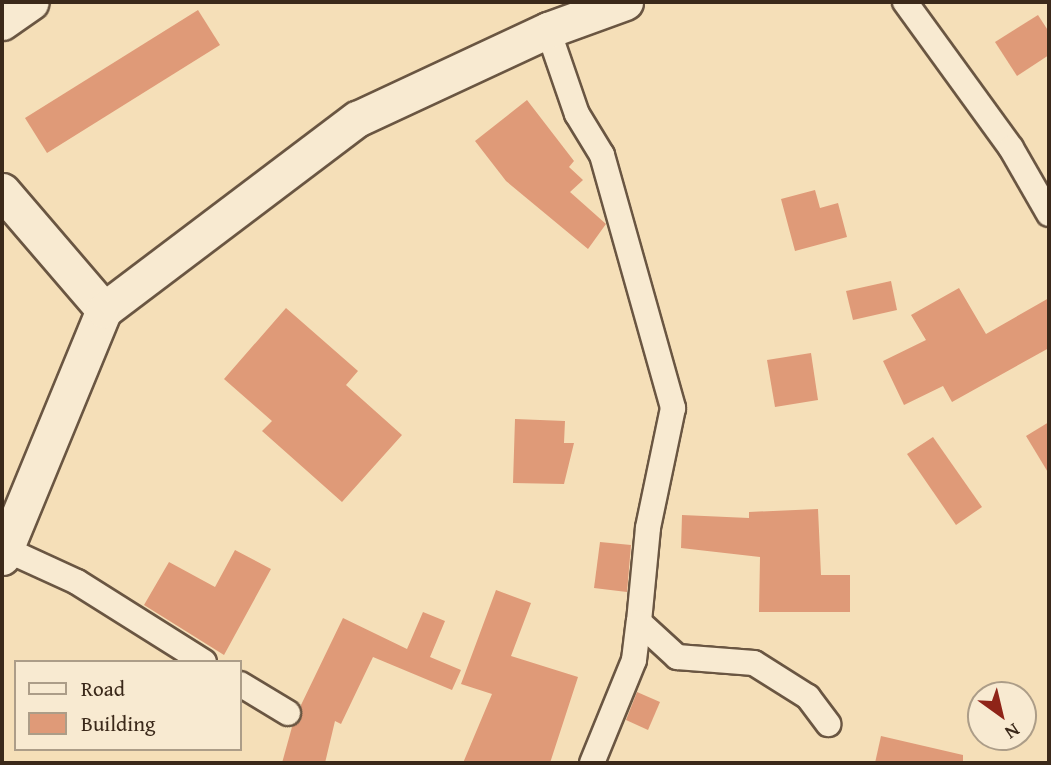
<!DOCTYPE html>
<style>
body{margin:0}
#map{position:relative;width:1051px;height:765px;overflow:hidden;background:#f5dfb8;font-family:"Gentium Book Plus",serif}
div>[style]{position:absolute}
[style*='--x']{left:calc(var(--x)*1px);top:calc(var(--y)*1px);width:calc(var(--w)*1px);rotate:calc(var(--a)*1deg)}
.building>*{inset:0;background:#df9a78}
.roads{filter:drop-shadow(2px 0 #6a5642) drop-shadow(-2px 0 #6a5642) drop-shadow(0 2px #6a5642) drop-shadow(0 -2px #6a5642)}
.street>*{height:24px;margin:-12px;padding:0 12px;transform-origin:12px;border-radius:12px;background:#f8ead1}
.secondary>*{height:35px;margin:-17.5px;padding:0 17.5px;transform-origin:17.5px;border-radius:17.5px;background:#f8ead1}
span{translate:-50% -50%;white-space:nowrap;text-align:center;line-height:1.15;-webkit-text-stroke:5px #f8ead1;paint-order:stroke}
.frame{position:absolute;inset:0;border:4px solid #3b291a;pointer-events:none}
.legend{position:absolute;left:14px;top:660px;width:228px;height:91px;box-sizing:border-box;background:#f8ead1;border:2px solid #ac9d88;margin:0;padding:9px 12px;list-style:none;font-size:21px;color:#3b291a}
.legend li{display:flex;align-items:center;gap:14px;height:35px}
.legend b{width:35px;border:2px solid #ac9d88}
.north{position:absolute;left:967px;top:681px;width:70px;height:70px;box-sizing:border-box;background:#f8ead1;border:2px solid #ac9d88;border-radius:50%;rotate:146deg;font-size:19px;font-weight:700;line-height:28px;text-align:center;color:#3b291a}
.north::after{content:'';display:block;margin:auto;width:24px;height:32px;background:#8f2418;clip-path:polygon(50% 0,100% 100%,50% 72%,0 100%)}
</style>
<div id="map">
<div class="building">
<div style="clip-path:polygon(198px 10px,220px 45px,47px 153px,25px 118px)"></div>
<div style="clip-path:polygon(1038px 15px,1049px 32px,1049px 55px,1017px 76px,995px 42px)"></div>
<div style="clip-path:polygon(527px 100px,574px 161px,569px 167px,583px 180px,570px 192px,606px 224px,588px 249px,506px 181px,475px 141px)"></div>
<div style="clip-path:polygon(815px 190px,820px 208px,838px 203px,847px 237px,795px 251px,781px 199px)"></div>
<div style="clip-path:polygon(891px 281px,897px 310px,853px 320px,846px 291px)"></div>
<div style="clip-path:polygon(959px 288px,986px 334px,1049px 298px,1049px 348px,952px 402px,943px 386px,904px 405px,883px 361px,926px 340px,911px 315px)"></div>
<div style="clip-path:polygon(286px 308px,358px 371px,346px 385px,402px 435px,342px 502px,262px 431px,272px 421px,224px 379px)"></div>
<div style="clip-path:polygon(811px 353px,818px 400px,775px 407px,767px 360px)"></div>
<div style="clip-path:polygon(515px 419px,565px 421px,564px 443px,574px 443px,564px 484px,513px 483px)"></div>
<div style="clip-path:polygon(1049px 422px,1049px 474px,1026px 436px)"></div>
<div style="clip-path:polygon(933px 437px,982px 507px,956px 525px,907px 454px)"></div>
<div style="clip-path:polygon(818px 509px,821px 575px,850px 575px,850px 612px,759px 612px,760px 557px,681px 548px,682px 515px,749px 518px,749px 512px)"></div>
<div style="clip-path:polygon(600px 542px,631px 545px,627px 592px,594px 588px)"></div>
<div style="clip-path:polygon(235px 550px,271px 569px,224px 655px,144px 605px,169px 562px,215px 587px)"></div>
<div style="clip-path:polygon(496px 590px,531px 603px,511px 656px,578px 677px,550px 763px,463px 763px,492px 694px,461px 684px)"></div>
<div style="clip-path:polygon(423px 612px,445px 621px,430px 657px,461px 670px,452px 690px,373px 657px,341px 724px,335px 721px,325px 763px,282px 763px,292px 727px,301px 720px,301px 705px,343px 618px,407px 649px)"></div>
<div style="clip-path:polygon(637px 692px,660px 702px,648px 730px,626px 720px)"></div>
<div style="clip-path:polygon(881px 736px,963px 755px,963px 763px,875px 763px)"></div>
</div>
<div class="roads">
<div class="street">
<div style="--x:905;--y:2;--w:180;--a:54"></div>
<div style="--x:1011;--y:148;--w:76;--a:60.1"></div>
<div style="--x:548;--y:30;--w:89;--a:71"></div>
<div style="--x:577;--y:114;--w:48;--a:58.6"></div>
<div style="--x:602;--y:155;--w:263;--a:74.3"></div>
<div style="--x:673;--y:408;--w:123;--a:101.8"></div>
<div style="--x:648;--y:528;--w:94;--a:95.5"></div>
<div style="--x:639;--y:622;--w:52;--a:42.6"></div>
<div style="--x:677;--y:657;--w:77;--a:4.5"></div>
<div style="--x:754;--y:663;--w:64;--a:32.2"></div>
<div style="--x:808;--y:697;--w:34;--a:53"></div>
<div style="--x:5;--y:549;--w:79;--a:24.6"></div>
<div style="--x:77;--y:582;--w:150;--a:32.2"></div>
<div style="--x:240;--y:684;--w:56;--a:31.1"></div>
<div style="--x:592;--y:763;--w:111;--a:-67.8"></div>
<div style="--x:634;--y:660;--w:38;--a:-83"></div>
</div>
<div class="secondary">
<div style="--x:2;--y:22;--w:35;--a:-35"></div>
<div style="--x:2;--y:191;--w:157;--a:49.4"></div>
<div style="--x:2;--y:557;--w:267;--a:-67.6"></div>
<div style="--x:104;--y:310;--w:317;--a:-37.1"></div>
<div style="--x:357;--y:119;--w:211;--a:-25"></div>
<div style="--x:548;--y:30;--w:82;--a:-20"></div>
</div>
</div>
<div class="frame"></div>
<ul class="legend">
<li><b style="height:9px;background:#f8ead1"></b>Road</li>
<li><b style="height:19px;background:#df9a78"></b>Building</li>
</ul>
<div class="north">N</div>
</div>
